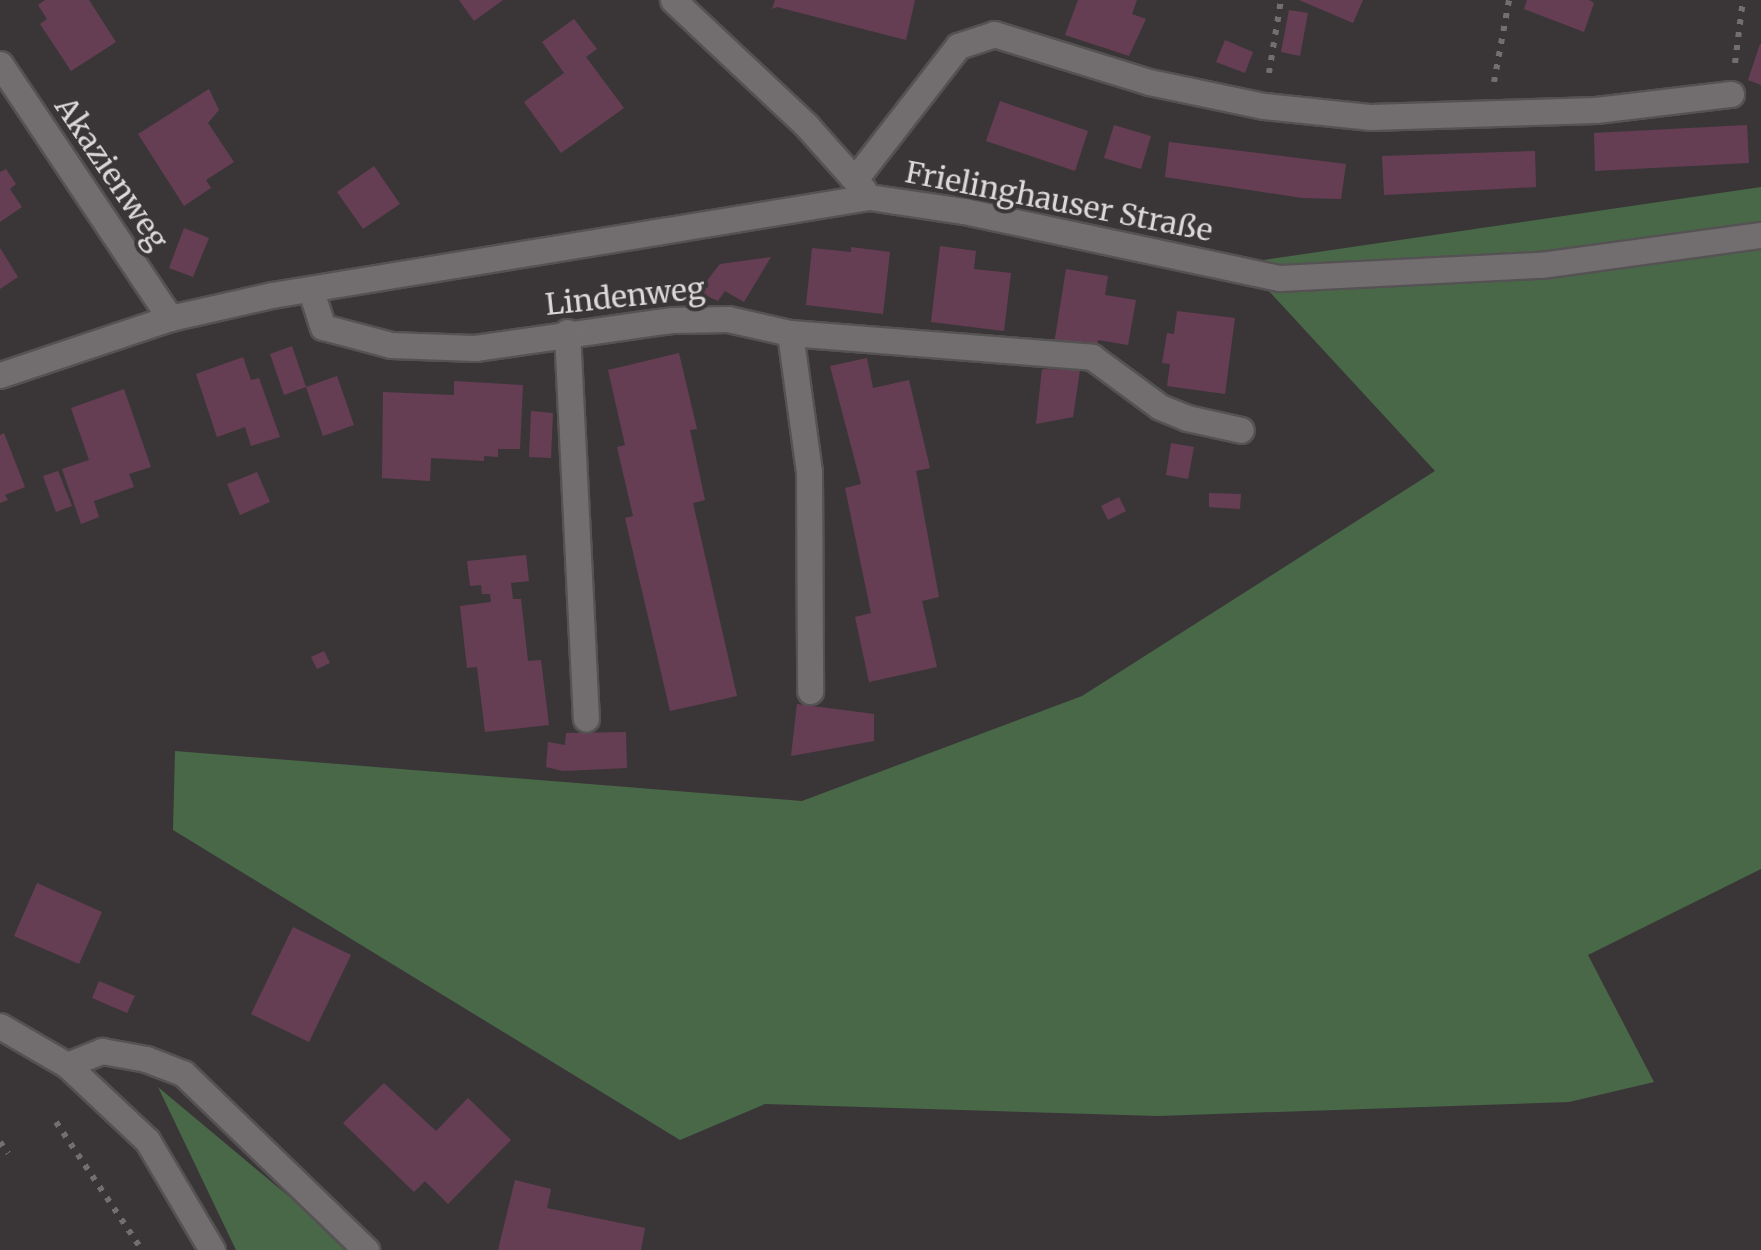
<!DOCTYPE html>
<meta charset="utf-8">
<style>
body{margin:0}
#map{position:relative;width:1761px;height:1250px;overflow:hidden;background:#3a3638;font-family:Merriweather,serif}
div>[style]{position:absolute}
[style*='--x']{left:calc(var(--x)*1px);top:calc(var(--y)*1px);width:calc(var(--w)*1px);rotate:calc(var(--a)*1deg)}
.forest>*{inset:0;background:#496848}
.building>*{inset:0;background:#663e53}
.path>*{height:6px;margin-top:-3px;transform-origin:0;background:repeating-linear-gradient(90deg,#736f71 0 5px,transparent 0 13px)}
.roads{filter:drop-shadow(2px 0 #555253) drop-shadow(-2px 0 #555253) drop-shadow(0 2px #555253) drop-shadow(0 -2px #555253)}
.minor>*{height:25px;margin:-12.5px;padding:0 12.5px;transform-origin:12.5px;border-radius:12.5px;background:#726e70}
span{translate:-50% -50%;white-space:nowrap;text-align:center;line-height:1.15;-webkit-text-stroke:8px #3a3638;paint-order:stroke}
.street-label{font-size:30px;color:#dbd9da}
</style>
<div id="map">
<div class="forest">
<div style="clip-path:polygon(1761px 187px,1761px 869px,1588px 955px,1654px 1082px,1569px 1102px,1158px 1116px,765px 1104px,680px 1140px,173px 830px,175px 751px,802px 801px,1082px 696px,1435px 471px,1243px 263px)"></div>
<div style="clip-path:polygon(158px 1087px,353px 1250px,236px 1250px)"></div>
</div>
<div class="building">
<div style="clip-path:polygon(45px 0,89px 0,116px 42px,71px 71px,40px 24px,47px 19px,38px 5px)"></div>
<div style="clip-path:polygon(459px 0,503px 0,474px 21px)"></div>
<div style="clip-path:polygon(775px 0,915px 0,906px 40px,777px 7px,772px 9px)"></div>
<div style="clip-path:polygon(1078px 0,1137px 0,1132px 14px,1146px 19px,1129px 56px,1065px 35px)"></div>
<div style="clip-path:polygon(1299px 0,1363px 0,1353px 23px)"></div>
<div style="clip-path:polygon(1527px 0,1589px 0,1594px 3px,1584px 32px,1524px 9px)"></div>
<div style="clip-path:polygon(1289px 10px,1308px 13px,1300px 56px,1281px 52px)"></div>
<div style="clip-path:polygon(574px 19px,597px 49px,586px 57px,624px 108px,561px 153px,524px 102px,564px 73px,542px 42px)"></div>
<div style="clip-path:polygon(1225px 40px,1253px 52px,1245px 73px,1216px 62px)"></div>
<div style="clip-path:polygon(1760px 44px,1761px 44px,1761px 85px,1748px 80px)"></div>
<div style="clip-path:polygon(209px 89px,219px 110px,208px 123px,234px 162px,206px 180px,211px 188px,184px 206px,138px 134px)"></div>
<div style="clip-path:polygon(1000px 101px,1088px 131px,1075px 171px,986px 141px)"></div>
<div style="clip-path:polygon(1114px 125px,1151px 136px,1141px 169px,1104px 158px)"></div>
<div style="clip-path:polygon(1747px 125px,1749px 163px,1595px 171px,1594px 133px)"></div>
<div style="clip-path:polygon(1169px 142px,1346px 164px,1341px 199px,1302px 198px,1165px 177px)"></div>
<div style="clip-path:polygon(1535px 151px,1536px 187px,1384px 195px,1382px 156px)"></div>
<div style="clip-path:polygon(374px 166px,400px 204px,363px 229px,337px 192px)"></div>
<div style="clip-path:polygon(6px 169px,16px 184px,10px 189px,22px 207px,0 222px,0 172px)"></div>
<div style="clip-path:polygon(184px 228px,209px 238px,193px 277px,169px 268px)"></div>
<div style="clip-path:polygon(940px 246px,976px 251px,974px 269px,1011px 273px,1004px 331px,931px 322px)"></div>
<div style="clip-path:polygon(851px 247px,890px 252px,883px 314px,806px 305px,812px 248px,851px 252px)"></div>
<div style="clip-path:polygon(0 248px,18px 277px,0 289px)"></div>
<div style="clip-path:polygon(771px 257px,744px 302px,725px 291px,718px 301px,698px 292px,720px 264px)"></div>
<div style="clip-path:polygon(1066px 269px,1108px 276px,1105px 295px,1136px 300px,1128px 345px,1098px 340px,1096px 351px,1054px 344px)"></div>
<div style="clip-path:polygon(1177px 311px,1235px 318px,1225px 394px,1167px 386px,1170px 364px,1162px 363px,1167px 333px,1174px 334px)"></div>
<div style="clip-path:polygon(292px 346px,306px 387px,284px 395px,270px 354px)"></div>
<div style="clip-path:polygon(679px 353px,697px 429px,690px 430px,705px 500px,693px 503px,737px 696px,670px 711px,625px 518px,633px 516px,617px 447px,625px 445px,608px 370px)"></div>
<div style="clip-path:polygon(243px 357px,251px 380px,259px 378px,280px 437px,251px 446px,245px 427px,217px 437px,196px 374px)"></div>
<div style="clip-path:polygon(867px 358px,873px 388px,909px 380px,930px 468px,916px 471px,939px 597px,922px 601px,937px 667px,869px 682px,855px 617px,871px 613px,845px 488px,861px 484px,830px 366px)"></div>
<div style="clip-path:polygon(1042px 369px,1080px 370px,1073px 417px,1036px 424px)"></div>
<div style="clip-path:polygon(337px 376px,354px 425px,323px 436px,306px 387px)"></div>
<div style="clip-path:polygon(454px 381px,523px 385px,520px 449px,498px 449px,498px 457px,484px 456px,484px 461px,431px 458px,430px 481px,382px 478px,383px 392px,454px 395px)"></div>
<div style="clip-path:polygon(124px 389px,151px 467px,129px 474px,134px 487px,94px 501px,99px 517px,81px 524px,62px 469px,89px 460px,71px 408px)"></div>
<div style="clip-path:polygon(531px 411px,553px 413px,551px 458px,529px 457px)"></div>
<div style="clip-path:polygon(4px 433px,25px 487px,5px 495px,8px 500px,0 503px,0 435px)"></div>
<div style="clip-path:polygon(1171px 443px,1194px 447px,1188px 479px,1166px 475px)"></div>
<div style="clip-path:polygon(58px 471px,72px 506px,56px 512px,43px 476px)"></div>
<div style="clip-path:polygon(257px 472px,270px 502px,240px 515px,227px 484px)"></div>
<div style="clip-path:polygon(1209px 493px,1241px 494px,1240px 509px,1209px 507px)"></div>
<div style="clip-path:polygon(1119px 497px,1126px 511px,1108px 520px,1101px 506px)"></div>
<div style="clip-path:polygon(526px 555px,529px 581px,511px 583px,513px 599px,521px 599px,528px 661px,541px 660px,549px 725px,485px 732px,477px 667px,467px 668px,460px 606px,491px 602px,490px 594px,482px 594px,481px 585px,470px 586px,467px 561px)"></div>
<div style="clip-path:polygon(324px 651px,330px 663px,317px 669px,311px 657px)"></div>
<div style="clip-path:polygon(797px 704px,874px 714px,874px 741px,791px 756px)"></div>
<div style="clip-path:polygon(626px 732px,627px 768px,563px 771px,546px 767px,548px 742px,565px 745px,566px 733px)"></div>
<div style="clip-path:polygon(37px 883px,102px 912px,79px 964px,14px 936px)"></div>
<div style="clip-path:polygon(293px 927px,351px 955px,309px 1042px,251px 1014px)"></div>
<div style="clip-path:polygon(99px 981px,135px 996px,127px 1013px,92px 998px)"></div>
<div style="clip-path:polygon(384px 1083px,436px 1131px,468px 1098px,511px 1140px,448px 1204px,425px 1181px,414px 1192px,343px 1123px)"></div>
<div style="clip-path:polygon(515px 1180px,551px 1189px,547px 1208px,645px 1228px,641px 1250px,498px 1250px)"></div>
</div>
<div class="path">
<div style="--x:1735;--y:63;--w:64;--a:-82.8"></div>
<div style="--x:1269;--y:73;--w:74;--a:-80.7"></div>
<div style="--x:1494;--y:82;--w:83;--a:-79.6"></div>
<div style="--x:56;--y:1122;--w:154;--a:56.1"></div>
<div style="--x:0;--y:1142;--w:14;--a:54"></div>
</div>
<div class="roads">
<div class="minor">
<div style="--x:673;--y:0;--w:183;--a:43.2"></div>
<div style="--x:806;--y:125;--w:86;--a:48.3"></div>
<div style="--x:0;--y:64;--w:306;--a:56.2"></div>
<div style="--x:855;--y:179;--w:168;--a:-52.2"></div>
<div style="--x:958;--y:46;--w:38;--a:-18"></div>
<div style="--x:994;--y:34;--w:162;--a:17.2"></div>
<div style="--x:1149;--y:82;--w:117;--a:11.8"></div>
<div style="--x:1264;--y:106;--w:108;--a:5.9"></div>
<div style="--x:1371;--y:117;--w:225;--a:-1.8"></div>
<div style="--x:1596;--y:110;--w:136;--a:-6.8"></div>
<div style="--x:311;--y:291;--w:38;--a:72"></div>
<div style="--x:323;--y:327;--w:70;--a:14.8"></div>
<div style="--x:391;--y:345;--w:84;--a:2"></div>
<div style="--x:475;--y:348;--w:198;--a:-8.1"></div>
<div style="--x:671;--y:320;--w:57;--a:-1"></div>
<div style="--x:728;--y:319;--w:64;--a:12.7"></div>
<div style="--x:790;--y:333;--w:303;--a:4.5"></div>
<div style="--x:1092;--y:357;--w:84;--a:36.3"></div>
<div style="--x:1160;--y:407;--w:29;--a:22"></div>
<div style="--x:1187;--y:418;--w:55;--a:12.5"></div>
<div style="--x:567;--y:332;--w:387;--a:87.2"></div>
<div style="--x:790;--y:333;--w:140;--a:82.2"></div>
<div style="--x:809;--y:472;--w:219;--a:89.7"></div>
<div style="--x:0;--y:375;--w:179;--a:-18.5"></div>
<div style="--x:170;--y:318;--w:105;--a:-12.7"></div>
<div style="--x:272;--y:295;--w:605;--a:-9.32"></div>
<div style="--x:869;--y:197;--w:96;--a:8.4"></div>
<div style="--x:964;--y:211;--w:323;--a:12"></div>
<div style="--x:1280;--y:278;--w:261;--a:-2.9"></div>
<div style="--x:1541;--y:265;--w:222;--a:-7.8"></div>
<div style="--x:0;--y:1026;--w:78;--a:30.2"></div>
<div style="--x:67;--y:1065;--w:110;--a:43.2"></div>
<div style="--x:147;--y:1140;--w:128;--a:59.4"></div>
<div style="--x:67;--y:1065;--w:38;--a:-22"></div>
<div style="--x:102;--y:1051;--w:45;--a:10.3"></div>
<div style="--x:146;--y:1059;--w:40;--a:21"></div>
<div style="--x:183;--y:1073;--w:255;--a:44"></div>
</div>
</div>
<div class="street-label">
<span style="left:112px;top:173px;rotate:56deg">Akazienweg</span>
<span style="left:1059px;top:201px;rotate:11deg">Frielinghauser Straße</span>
<span style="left:625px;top:296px;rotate:-6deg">Lindenweg</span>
</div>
</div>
